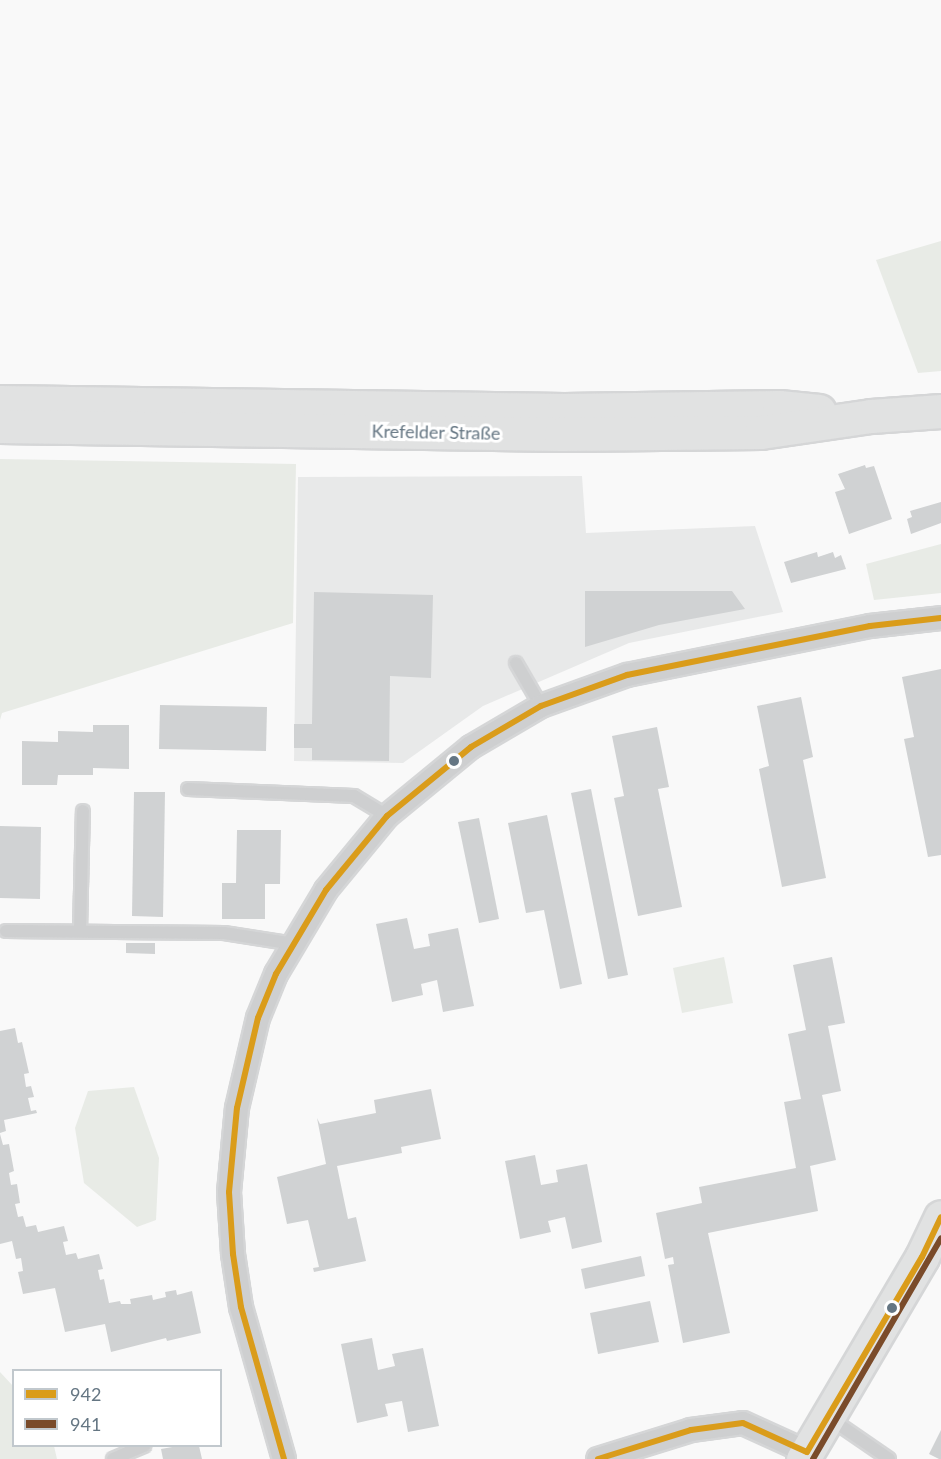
<!DOCTYPE html>
<meta charset="utf-8">
<style>
body{margin:0}
#map{position:relative;width:941px;height:1459px;overflow:hidden;background:#f9f9f9;font-family:Lato,sans-serif}
div>[style]{position:absolute}
[style*='--x']{left:calc(var(--x)*1px);top:calc(var(--y)*1px);width:calc(var(--w)*1px);rotate:calc(var(--a)*1deg)}
.built>*{inset:0;background:#e8e9e9}
.green>*{inset:0;background:#e8ebe6}
.building>*{inset:0;background:#d0d2d3}
.roads{filter:drop-shadow(2px 0 #d5d6d7) drop-shadow(-2px 0 #d5d6d7) drop-shadow(0 2px #d5d6d7) drop-shadow(0 -2px #d5d6d7)}
.lane>*{height:12px;margin:-6px;padding:0 6px;transform-origin:6px;border-radius:6px;background:#cecfd0}
.street>*{height:22px;margin:-11px;padding:0 11px;transform-origin:11px;border-radius:11px;background:#cecfd0}
.secondary>*{height:33px;margin:-16.5px;padding:0 16.5px;transform-origin:16.5px;border-radius:16.5px;background:#e1e2e2}
.primary>*{height:33px;margin:-16.5px;padding:0 16.5px;transform-origin:16.5px;border-radius:16.5px;background:#e1e2e2}
.bus-1>*{height:6px;margin:-3px;padding:0 3px;transform-origin:3px;border-radius:3px;background:#da9c1a}
.bus-2>*{height:6px;margin:-3px;padding:0 3px;transform-origin:3px;border-radius:3px;background:#7a4b2a}
.dots>*{width:16px;height:16px;translate:-50% -50%;box-sizing:border-box;border:3px solid #fff;border-radius:50%}
span{translate:-50% -50%;white-space:nowrap;text-align:center;line-height:1.15;-webkit-text-stroke:6px #fff;paint-order:stroke}
.street-label{font-size:18px;color:#657683}
.legend{position:absolute;left:12px;top:1369px;width:210px;height:78px;box-sizing:border-box;background:#fff;border:2px solid #c1c8cd;margin:0;padding:8px 10px;list-style:none;font-size:18px;color:#657683}
.legend li{display:flex;align-items:center;gap:12px;height:30px}
.legend b{width:30px;border:2px solid #c1c8cd}
</style>
<div id="map">
<div class="built">
<div style="clip-path:polygon(582px 476px,586px 533px,755px 526px,783px 612px,629px 643px,483px 706px,403px 763px,294px 761px,298px 477px)"></div>
</div>
<div class="green">
<div style="clip-path:polygon(941px 241px,941px 371px,918px 373px,876px 260px)"></div>
<div style="clip-path:polygon(0 459px,296px 464px,293px 623px,2px 713px,0 720px)"></div>
<div style="clip-path:polygon(941px 544px,941px 593px,874px 600px,866px 564px)"></div>
<div style="clip-path:polygon(724px 957px,733px 1003px,682px 1013px,673px 968px)"></div>
<div style="clip-path:polygon(134px 1087px,159px 1158px,156px 1220px,137px 1227px,84px 1183px,75px 1128px,88px 1091px)"></div>
<div style="clip-path:polygon(0 1372px,13px 1386px,14px 1446px,54px 1446px,57px 1459px,0 1459px)"></div>
</div>
<div class="building">
<div style="clip-path:polygon(865px 465px,866px 468px,874px 466px,892px 519px,849px 534px,835px 492px,845px 489px,838px 474px)"></div>
<div style="clip-path:polygon(941px 502px,941px 523px,911px 534px,907px 519px,912px 517px,910px 511px)"></div>
<div style="clip-path:polygon(817px 552px,818px 557px,833px 552px,835px 558px,841px 555px,846px 569px,791px 583px,784px 562px)"></div>
<div style="clip-path:polygon(585px 591px,732px 591px,745px 609px,659px 625px,585px 647px)"></div>
<div style="clip-path:polygon(314px 592px,433px 595px,431px 678px,390px 676px,389px 761px,312px 760px,312px 748px,294px 748px,294px 724px,312px 724px)"></div>
<div style="clip-path:polygon(941px 669px,941px 855px,928px 857px,904px 739px,914px 737px,902px 677px)"></div>
<div style="clip-path:polygon(801px 697px,813px 757px,803px 760px,826px 878px,782px 887px,759px 769px,769px 766px,757px 706px)"></div>
<div style="clip-path:polygon(160px 705px,267px 707px,266px 751px,159px 749px)"></div>
<div style="clip-path:polygon(93px 725px,129px 725px,129px 769px,93px 768px,93px 775px,58px 775px,57px 785px,22px 785px,22px 741px,58px 742px,58px 731px,93px 732px)"></div>
<div style="clip-path:polygon(657px 727px,669px 787px,658px 789px,682px 907px,638px 916px,614px 798px,624px 796px,612px 736px)"></div>
<div style="clip-path:polygon(591px 789px,628px 975px,608px 979px,571px 793px)"></div>
<div style="clip-path:polygon(134px 792px,165px 792px,163px 917px,132px 916px)"></div>
<div style="clip-path:polygon(547px 815px,582px 984px,560px 989px,544px 910px,526px 913px,508px 823px)"></div>
<div style="clip-path:polygon(479px 818px,499px 919px,479px 923px,458px 822px)"></div>
<div style="clip-path:polygon(0 826px,41px 827px,40px 899px,0 898px)"></div>
<div style="clip-path:polygon(237px 830px,281px 830px,280px 884px,265px 884px,265px 919px,222px 919px,222px 883px,236px 883px)"></div>
<div style="clip-path:polygon(407px 918px,414px 949px,430px 946px,428px 934px,458px 928px,474px 1006px,443px 1012px,437px 980px,421px 984px,423px 995px,392px 1002px,376px 924px)"></div>
<div style="clip-path:polygon(126px 943px,155px 943px,155px 954px,126px 953px)"></div>
<div style="clip-path:polygon(832px 957px,845px 1023px,828px 1026px,841px 1091px,822px 1095px,836px 1160px,810px 1166px,818px 1211px,708px 1233px,730px 1333px,683px 1343px,668px 1265px,674px 1264px,673px 1257px,665px 1259px,656px 1213px,702px 1203px,699px 1187px,796px 1168px,784px 1102px,801px 1099px,788px 1034px,806px 1030px,793px 965px)"></div>
<div style="clip-path:polygon(15px 1028px,18px 1043px,22px 1042px,29px 1073px,24px 1074px,26px 1087px,31px 1086px,34px 1097px,28px 1098px,31px 1111px,36px 1110px,37px 1113px,4px 1120px,6px 1131px,0 1133px,0 1031px)"></div>
<div style="clip-path:polygon(431px 1089px,441px 1139px,401px 1147px,402px 1153px,337px 1166px,348px 1219px,356px 1217px,366px 1261px,314px 1272px,313px 1268px,319px 1267px,308px 1220px,287px 1224px,277px 1177px,326px 1164px,317px 1118px,320px 1124px,376px 1113px,374px 1100px)"></div>
<div style="clip-path:polygon(0 1134px,3px 1145px,9px 1144px,14px 1171px,9px 1173px,11px 1185px,17px 1184px,20px 1203px,15px 1204px,18px 1217px,23px 1216px,26px 1227px,36px 1225px,38px 1232px,64px 1226px,68px 1241px,63px 1242px,66px 1255px,76px 1253px,78px 1259px,99px 1254px,103px 1269px,98px 1270px,100px 1280px,104px 1279px,109px 1303px,120px 1301px,121px 1304px,131px 1304px,130px 1299px,152px 1295px,153px 1300px,166px 1297px,165px 1292px,176px 1290px,177px 1295px,192px 1291px,201px 1333px,167px 1341px,166px 1338px,111px 1352px,105px 1324px,65px 1332px,55px 1288px,23px 1294px,18px 1272px,23px 1271px,21px 1258px,16px 1259px,12px 1241px,0 1244px)"></div>
<div style="clip-path:polygon(535px 1155px,541px 1185px,558px 1182px,556px 1170px,587px 1164px,602px 1242px,572px 1249px,565px 1217px,548px 1221px,551px 1232px,520px 1239px,505px 1161px)"></div>
<div style="clip-path:polygon(641px 1256px,645px 1276px,585px 1289px,581px 1269px)"></div>
<div style="clip-path:polygon(650px 1301px,659px 1342px,598px 1354px,590px 1313px)"></div>
<div style="clip-path:polygon(372px 1338px,378px 1370px,395px 1366px,392px 1354px,423px 1348px,439px 1426px,408px 1432px,402px 1401px,385px 1404px,388px 1416px,357px 1423px,341px 1344px)"></div>
<div style="clip-path:polygon(941px 1430px,941px 1459px,939px 1459px,929px 1454px)"></div>
<div style="clip-path:polygon(178px 1446px,199px 1446px,202px 1459px,163px 1459px,161px 1449px)"></div>
</div>
<div class="roads">
<div class="lane">
<div style="--x:516;--y:663;--w:50;--a:59.8"></div>
<div style="--x:188;--y:789;--w:166;--a:2.4"></div>
<div style="--x:354;--y:796;--w:39;--a:31"></div>
<div style="--x:80;--y:930;--w:119;--a:-88.6"></div>
<div style="--x:6;--y:931;--w:218;--a:0.5"></div>
<div style="--x:224;--y:933;--w:71;--a:8.9"></div>
<div style="--x:828;--y:1417;--w:74;--a:34.5"></div>
<div style="--x:113;--y:1459;--w:34;--a:-23"></div>
</div>
<div class="street">
<div style="--x:284;--y:1459;--w:158;--a:-105.8"></div>
<div style="--x:241;--y:1307;--w:54;--a:-98.6"></div>
<div style="--x:233;--y:1254;--w:62;--a:-93.7"></div>
<div style="--x:229;--y:1192;--w:84;--a:-84.6"></div>
<div style="--x:237;--y:1108;--w:92;--a:-76.9"></div>
<div style="--x:258;--y:1018;--w:48;--a:-67.8"></div>
<div style="--x:276;--y:974;--w:98;--a:-59.2"></div>
<div style="--x:326;--y:890;--w:96;--a:-50.5"></div>
<div style="--x:387;--y:816;--w:109;--a:-39.4"></div>
<div style="--x:471;--y:747;--w:81;--a:-30.4"></div>
<div style="--x:541;--y:706;--w:91;--a:-19.8"></div>
<div style="--x:627;--y:675;--w:248;--a:-11.4"></div>
<div style="--x:870;--y:626;--w:71;--a:-6.4"></div>
<div style="--x:598;--y:1459;--w:97;--a:-17.3"></div>
<div style="--x:691;--y:1430;--w:52;--a:-7.7"></div>
<div style="--x:743;--y:1423;--w:70;--a:24.4"></div>
</div>
<div class="secondary">
<div style="--x:803;--y:1459;--w:234;--a:-59.5"></div>
<div style="--x:922;--y:1257;--w:44;--a:-64.6"></div>
</div>
<div class="primary">
<div style="--x:0;--y:402;--w:564;--a:0.81"></div>
<div style="--x:564;--y:410;--w:215;--a:-0.8"></div>
<div style="--x:779;--y:407;--w:40;--a:5.7"></div>
<div style="--x:0;--y:426;--w:561;--a:0.82"></div>
<div style="--x:561;--y:434;--w:200;--a:-0.6"></div>
<div style="--x:761;--y:432;--w:111;--a:-8.3"></div>
<div style="--x:871;--y:416;--w:70;--a:-4.1"></div>
</div>
</div>
<div class="bus-1">
<div style="--x:284;--y:1459;--w:158;--a:-105.8"></div>
<div style="--x:241;--y:1307;--w:54;--a:-98.6"></div>
<div style="--x:233;--y:1254;--w:62;--a:-93.7"></div>
<div style="--x:229;--y:1192;--w:84;--a:-84.6"></div>
<div style="--x:237;--y:1108;--w:92;--a:-76.9"></div>
<div style="--x:258;--y:1018;--w:48;--a:-67.8"></div>
<div style="--x:276;--y:974;--w:98;--a:-59.2"></div>
<div style="--x:326;--y:890;--w:96;--a:-50.5"></div>
<div style="--x:387;--y:816;--w:109;--a:-39.4"></div>
<div style="--x:471;--y:747;--w:81;--a:-30.4"></div>
<div style="--x:541;--y:706;--w:91;--a:-19.8"></div>
<div style="--x:627;--y:675;--w:248;--a:-11.4"></div>
<div style="--x:870;--y:626;--w:71;--a:-6.4"></div>
<div style="--x:598;--y:1459;--w:97;--a:-17.3"></div>
<div style="--x:691;--y:1430;--w:52;--a:-7.7"></div>
<div style="--x:743;--y:1423;--w:70;--a:24.4"></div>
<div style="--x:807;--y:1452;--w:226;--a:-59.5"></div>
<div style="--x:922;--y:1257;--w:44;--a:-64.6"></div>
</div>
<div class="bus-2">
<div style="--x:813;--y:1459;--w:255;--a:-59.9"></div>
</div>
<div class="dots">
<div style="left:454px;top:761px;background:#657683"></div>
<div style="left:892px;top:1308px;background:#657683"></div>
</div>
<div class="street-label">
<span style="left:436px;top:432px;rotate:1deg">Krefelder Straße</span>
</div>
<ul class="legend">
<li><b style="height:8px;background:#da9c1a"></b>942</li>
<li><b style="height:8px;background:#7a4b2a"></b>941</li>
</ul>
</div>
